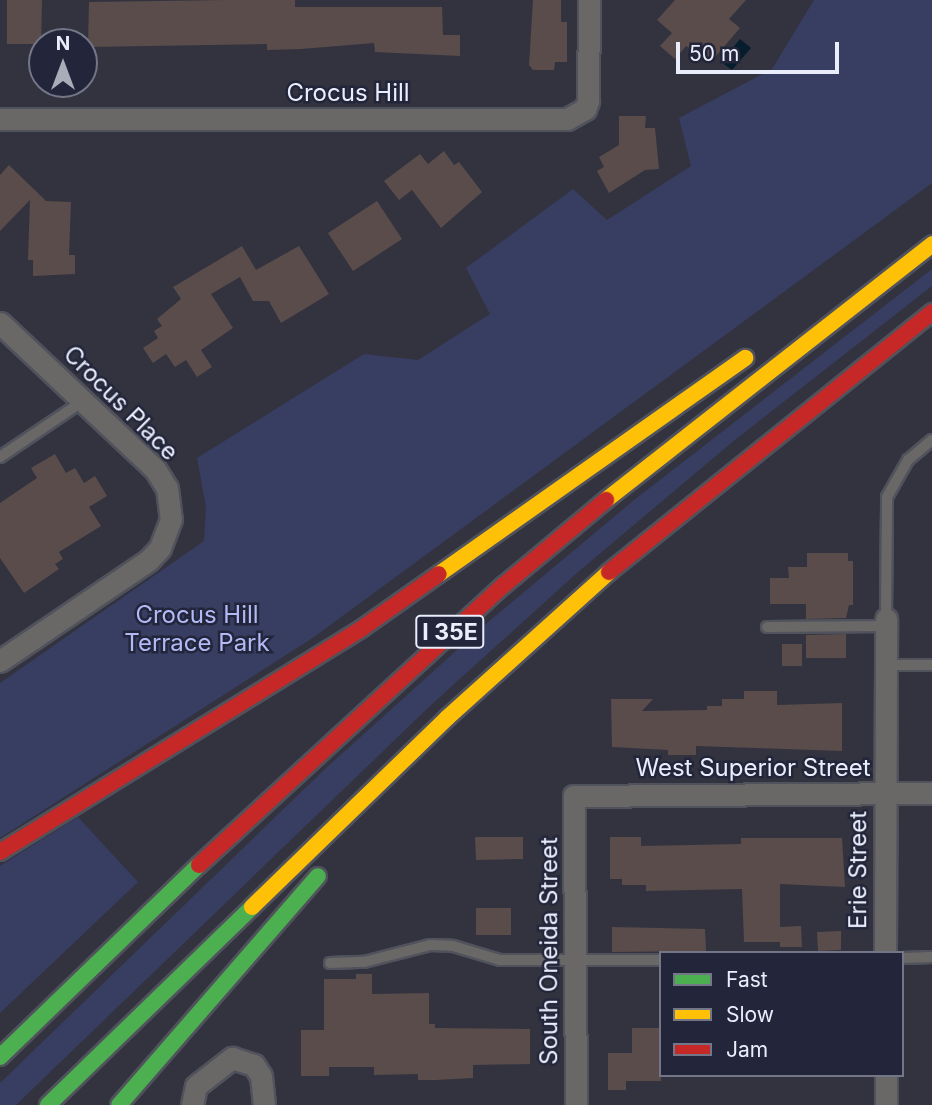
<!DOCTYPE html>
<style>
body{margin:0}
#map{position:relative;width:932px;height:1105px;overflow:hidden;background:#32333f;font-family:Inter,sans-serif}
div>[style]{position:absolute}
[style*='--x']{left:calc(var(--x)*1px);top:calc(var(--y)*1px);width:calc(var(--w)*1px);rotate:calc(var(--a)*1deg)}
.green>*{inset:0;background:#383d62}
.water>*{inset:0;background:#051d2c}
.building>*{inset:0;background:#594c4b}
.roads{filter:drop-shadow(2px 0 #50525c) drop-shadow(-2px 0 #50525c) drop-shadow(0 2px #50525c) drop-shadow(0 -2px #50525c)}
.lane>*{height:10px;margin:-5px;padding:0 5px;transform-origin:5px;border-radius:5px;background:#6a6867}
.street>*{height:21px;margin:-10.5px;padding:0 10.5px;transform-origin:10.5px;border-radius:10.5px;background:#6a6867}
.fast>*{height:16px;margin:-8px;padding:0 8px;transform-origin:8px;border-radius:8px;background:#4caf50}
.slow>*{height:16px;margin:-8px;padding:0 8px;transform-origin:8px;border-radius:8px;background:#ffc107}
.jam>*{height:16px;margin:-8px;padding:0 8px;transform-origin:8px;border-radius:8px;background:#c62828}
span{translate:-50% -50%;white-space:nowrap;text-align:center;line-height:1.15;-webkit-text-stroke:5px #23263a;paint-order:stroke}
.shield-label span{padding:2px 5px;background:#23263a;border:2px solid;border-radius:5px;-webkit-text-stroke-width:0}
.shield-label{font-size:23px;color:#eaedfb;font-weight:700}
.street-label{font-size:24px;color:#eaedfb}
.park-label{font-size:24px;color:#b1baf7}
.legend{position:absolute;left:659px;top:951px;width:245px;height:126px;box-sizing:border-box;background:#23263a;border:2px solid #737687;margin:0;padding:9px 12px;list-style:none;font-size:21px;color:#eaedfb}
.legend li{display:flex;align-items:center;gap:14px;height:35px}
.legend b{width:35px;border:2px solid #737687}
.north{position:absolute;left:28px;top:28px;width:70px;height:70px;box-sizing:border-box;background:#23263a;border:2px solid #737687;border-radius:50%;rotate:0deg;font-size:19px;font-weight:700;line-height:28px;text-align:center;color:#eaedfb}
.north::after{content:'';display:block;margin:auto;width:24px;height:32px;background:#aaacb9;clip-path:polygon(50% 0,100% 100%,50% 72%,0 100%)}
.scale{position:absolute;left:676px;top:42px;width:163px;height:32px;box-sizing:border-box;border:4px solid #eaedfb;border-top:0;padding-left:9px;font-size:21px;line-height:24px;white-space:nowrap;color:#eaedfb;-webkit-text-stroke:5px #23263a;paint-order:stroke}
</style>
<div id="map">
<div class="green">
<div style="clip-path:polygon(814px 0,932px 0,932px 183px,314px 637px,0 838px,0 683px,204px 541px,206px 507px,197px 458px,364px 354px,418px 360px,490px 314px,466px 268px,573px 189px,607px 220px,691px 166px,679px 118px,772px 69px)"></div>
<div style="clip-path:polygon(932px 269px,932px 286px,736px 439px,578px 572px,430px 706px,16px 1105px,0 1105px,0 1083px,326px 768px,487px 623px,634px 500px)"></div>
<div style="clip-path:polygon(78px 817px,138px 882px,0 1013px,0 866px)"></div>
</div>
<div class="water">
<div style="clip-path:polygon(740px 39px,751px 48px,732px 70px,721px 62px)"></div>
</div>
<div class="building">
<div style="clip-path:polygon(7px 0,42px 0,41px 44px,7px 44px)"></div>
<div style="clip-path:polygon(226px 0,295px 0,295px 7px,442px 7px,443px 35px,460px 35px,460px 56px,375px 52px,374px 43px,301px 49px,267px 50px,267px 44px,88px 47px,89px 2px)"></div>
<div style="clip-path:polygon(533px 0,561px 0,561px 22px,567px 22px,567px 62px,555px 62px,554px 70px,533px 70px,529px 65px)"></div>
<div style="clip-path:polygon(675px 0,746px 0,729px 19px,740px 28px,711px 62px,686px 46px,675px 59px,660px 46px,672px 33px,657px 20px)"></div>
<div style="clip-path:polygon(619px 116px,646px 116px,645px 128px,655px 128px,659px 169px,645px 170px,609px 193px,597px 171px,604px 167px,599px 157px,619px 145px)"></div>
<div style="clip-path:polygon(444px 151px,454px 165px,459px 162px,482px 192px,441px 228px,412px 190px,399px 200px,384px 181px,420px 154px,428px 164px)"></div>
<div style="clip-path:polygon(9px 165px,46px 201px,71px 202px,69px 255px,75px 255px,75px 274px,33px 276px,33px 260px,28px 260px,30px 200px,0 231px,0 175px)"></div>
<div style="clip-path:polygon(377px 201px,402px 239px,353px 271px,328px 233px)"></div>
<div style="clip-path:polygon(242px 246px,256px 270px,299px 246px,329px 294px,281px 323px,269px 301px,253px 301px,240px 277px,211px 294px,233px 328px,201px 350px,212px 367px,197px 377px,186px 360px,175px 367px,166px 354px,153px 363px,143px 348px,158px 338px,154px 331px,162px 326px,157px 319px,181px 299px,173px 287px)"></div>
<div style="clip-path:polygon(55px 454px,66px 473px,75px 468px,84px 483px,95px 476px,107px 496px,89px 507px,101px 526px,59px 552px,63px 559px,55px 564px,59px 569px,24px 593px,0 558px,0 503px,37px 478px,31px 468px)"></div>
<div style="clip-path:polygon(807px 553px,848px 553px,848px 561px,853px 561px,853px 605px,849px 605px,846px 618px,806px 619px,806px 604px,770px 604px,770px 578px,789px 578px,788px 567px,807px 567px)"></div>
<div style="clip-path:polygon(846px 634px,846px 658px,806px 658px,806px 635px)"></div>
<div style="clip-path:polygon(782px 644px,802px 644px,802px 666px,782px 666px)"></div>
<div style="clip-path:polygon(744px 691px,777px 691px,777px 705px,842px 703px,842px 751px,696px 746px,696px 755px,668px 755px,668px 750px,612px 747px,611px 699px,653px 699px,642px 711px,707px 710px,707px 706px,722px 706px,722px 699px,744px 699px)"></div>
<div style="clip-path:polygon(475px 837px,523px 837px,523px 859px,476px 860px)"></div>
<div style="clip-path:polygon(610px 837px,641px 837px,641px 846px,741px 844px,741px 838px,842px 838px,845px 887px,780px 884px,780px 942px,744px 942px,742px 889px,646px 891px,646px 885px,622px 885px,622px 879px,610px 879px)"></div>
<div style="clip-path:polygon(476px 908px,511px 908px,511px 935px,476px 935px)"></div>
<div style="clip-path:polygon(801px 926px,802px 947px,780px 947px,780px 927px)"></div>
<div style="clip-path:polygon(612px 927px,705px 929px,706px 951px,612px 952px)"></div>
<div style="clip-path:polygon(841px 931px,841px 950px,818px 951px,817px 932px)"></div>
<div style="clip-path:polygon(356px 974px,372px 974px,372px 994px,429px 993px,429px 1024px,435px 1024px,435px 1028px,530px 1029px,530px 1064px,473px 1065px,473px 1078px,436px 1080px,418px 1080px,418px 1074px,374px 1075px,374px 1067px,329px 1067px,329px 1076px,301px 1076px,301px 1030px,324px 1030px,324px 979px,356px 979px)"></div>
<div style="clip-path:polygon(632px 1028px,661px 1028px,661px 1081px,626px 1081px,626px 1090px,608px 1090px,608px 1053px,632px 1053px)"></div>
</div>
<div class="roads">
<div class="lane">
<div style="--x:0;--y:457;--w:100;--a:-34"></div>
<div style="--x:886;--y:619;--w:122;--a:-89.5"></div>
<div style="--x:887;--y:497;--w:43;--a:-60.4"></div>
<div style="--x:908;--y:460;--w:31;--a:-40"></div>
<div style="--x:767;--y:627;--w:119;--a:-0.5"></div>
<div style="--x:884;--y:665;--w:48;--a:0"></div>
<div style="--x:902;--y:958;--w:30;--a:-2"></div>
<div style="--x:330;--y:963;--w:34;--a:-2"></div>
<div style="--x:364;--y:962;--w:68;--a:-14.4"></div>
<div style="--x:430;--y:945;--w:23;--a:2"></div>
<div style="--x:453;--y:946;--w:49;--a:16.6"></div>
<div style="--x:500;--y:960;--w:161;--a:0"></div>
</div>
<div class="street">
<div style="--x:0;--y:119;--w:567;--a:0"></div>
<div style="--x:567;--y:119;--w:21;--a:-29"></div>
<div style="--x:585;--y:109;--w:9;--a:-69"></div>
<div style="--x:588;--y:101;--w:101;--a:-89.4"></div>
<div style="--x:0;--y:323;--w:213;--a:43.3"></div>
<div style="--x:155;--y:469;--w:22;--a:58"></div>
<div style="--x:167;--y:488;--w:31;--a:83"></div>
<div style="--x:171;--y:519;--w:31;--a:111"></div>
<div style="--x:160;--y:548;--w:16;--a:133"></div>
<div style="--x:149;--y:560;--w:180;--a:145.9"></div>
<div style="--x:885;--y:953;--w:334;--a:-89.8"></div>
<div style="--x:886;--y:1075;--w:30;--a:90"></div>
<div style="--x:192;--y:1105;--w:19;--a:-78"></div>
<div style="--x:196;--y:1086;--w:46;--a:-37.9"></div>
<div style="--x:232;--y:1058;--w:23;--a:18"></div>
<div style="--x:254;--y:1065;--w:13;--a:58"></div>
<div style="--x:261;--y:1076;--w:29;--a:84"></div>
<div style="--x:576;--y:1105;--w:309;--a:-90.4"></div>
<div style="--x:574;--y:796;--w:358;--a:-0.5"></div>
</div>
<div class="fast">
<div style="--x:0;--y:1057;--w:277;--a:-44"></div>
<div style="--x:48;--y:1105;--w:284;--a:-44.1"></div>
<div style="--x:119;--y:1105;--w:303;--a:-49"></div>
</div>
<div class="slow">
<div style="--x:606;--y:500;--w:415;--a:-38.1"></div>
<div style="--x:439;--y:574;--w:375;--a:-35.2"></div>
<div style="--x:252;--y:907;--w:272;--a:-44.1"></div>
<div style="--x:447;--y:718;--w:218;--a:-42"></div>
</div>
<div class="jam">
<div style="--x:609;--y:572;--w:415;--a:-38.8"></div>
<div style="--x:0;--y:852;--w:424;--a:-31.7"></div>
<div style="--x:361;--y:629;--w:95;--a:-35.2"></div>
<div style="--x:199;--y:865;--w:414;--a:-42.6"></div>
<div style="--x:504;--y:585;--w:133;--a:-39.8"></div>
</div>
</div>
<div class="shield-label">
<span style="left:450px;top:632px">I 35E</span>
</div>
<div class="street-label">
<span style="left:348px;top:93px">Crocus Hill</span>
<span style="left:121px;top:403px;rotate:45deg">Crocus Place</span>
<span style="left:753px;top:768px">West Superior Street</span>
<span style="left:858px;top:870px;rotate:-90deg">Erie Street</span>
<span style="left:549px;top:951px;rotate:-90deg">South Oneida Street</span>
</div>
<div class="park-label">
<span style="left:197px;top:629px">Crocus Hill<br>Terrace Park</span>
</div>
<ul class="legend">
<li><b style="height:9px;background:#4caf50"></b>Fast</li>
<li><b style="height:9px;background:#ffc107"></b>Slow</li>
<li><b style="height:9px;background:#c62828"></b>Jam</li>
</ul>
<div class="north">N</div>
<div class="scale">50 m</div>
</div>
